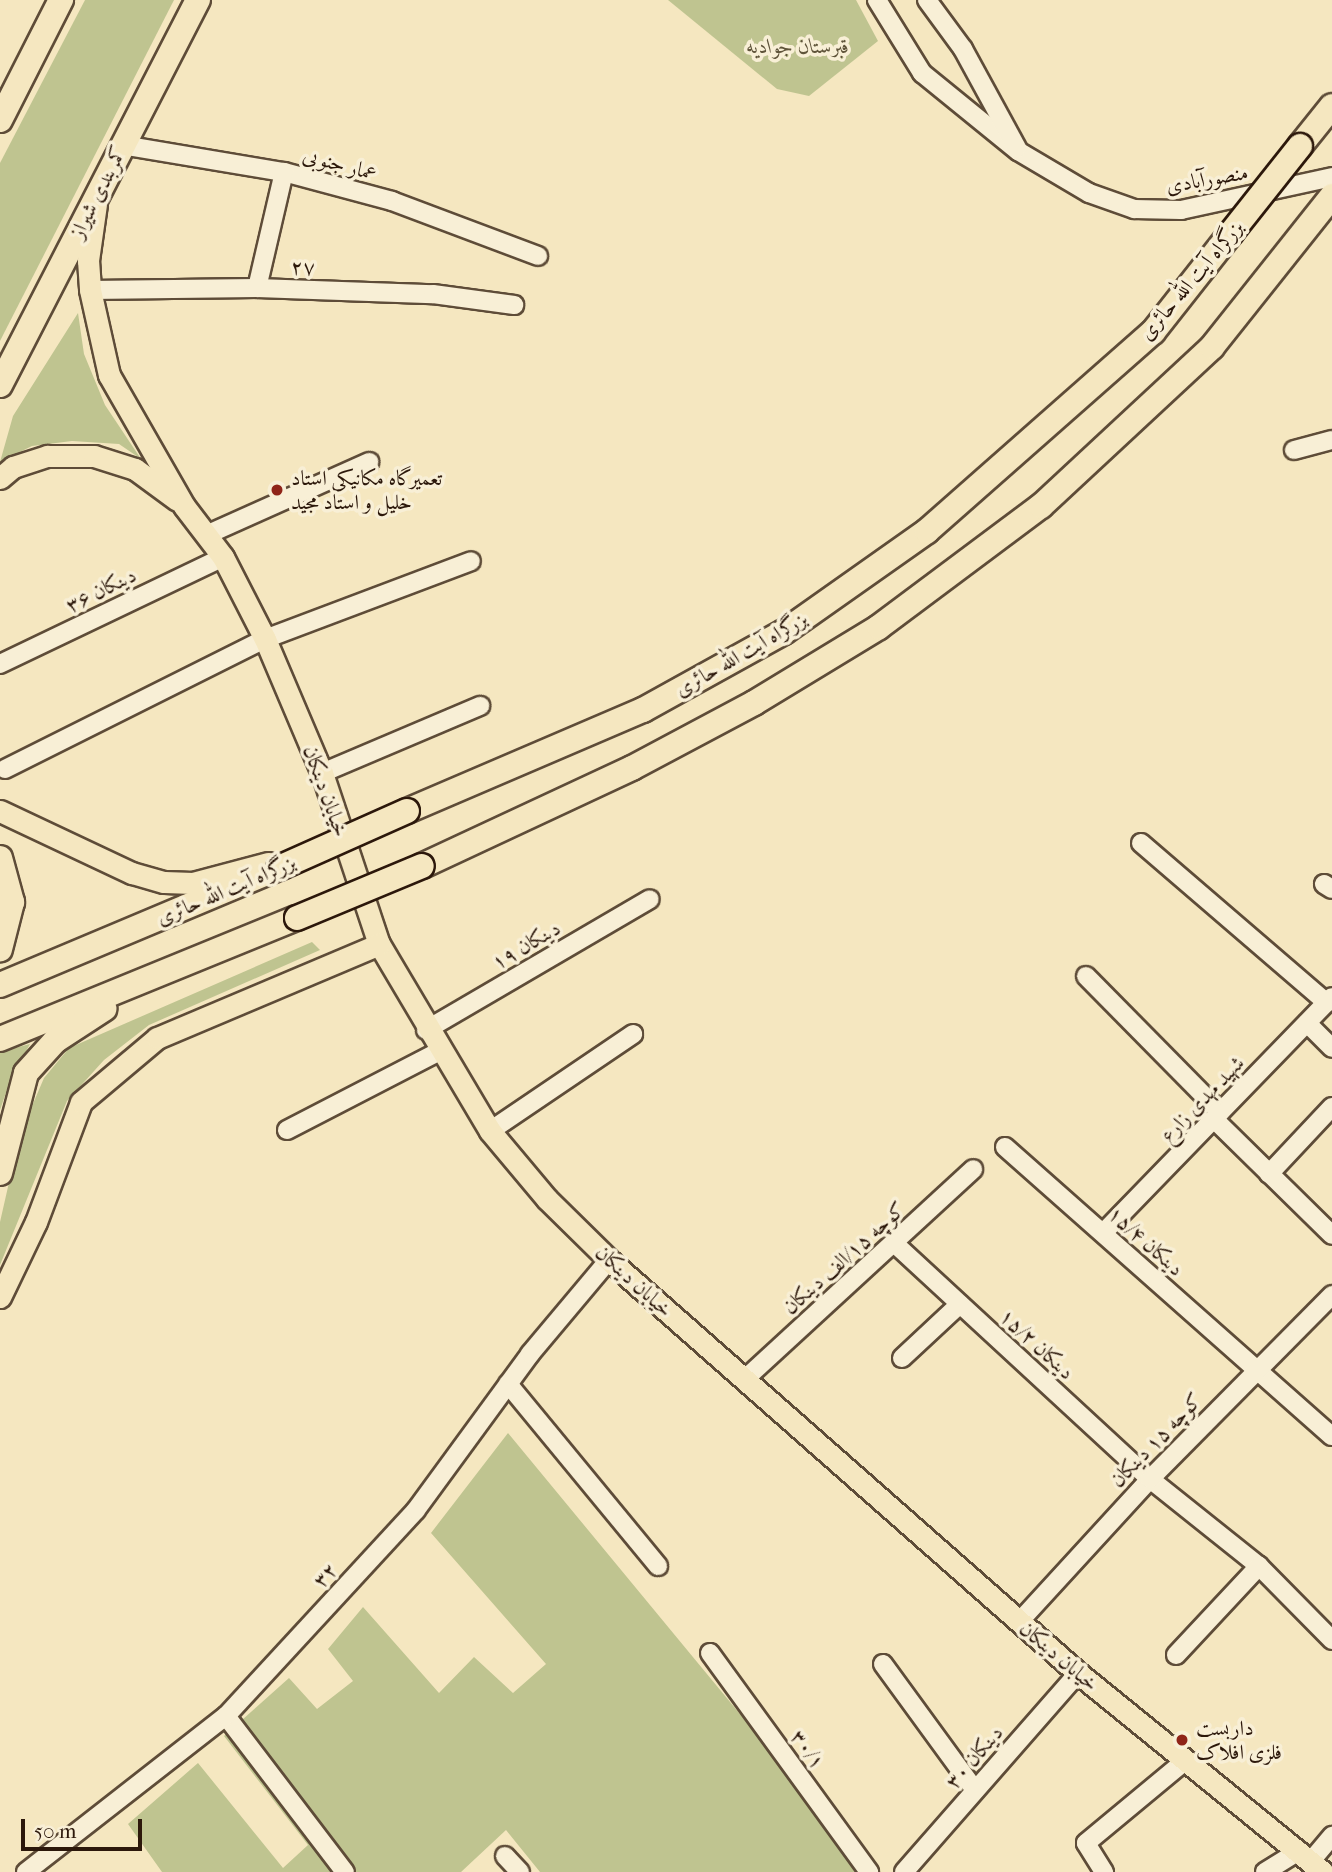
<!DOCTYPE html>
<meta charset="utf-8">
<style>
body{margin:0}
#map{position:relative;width:1332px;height:1872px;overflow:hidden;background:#f5e7c0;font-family:"IM FELL French Canon",Amiri,serif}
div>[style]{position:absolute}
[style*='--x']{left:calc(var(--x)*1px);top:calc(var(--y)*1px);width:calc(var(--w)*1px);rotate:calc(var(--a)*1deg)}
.green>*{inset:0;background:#bfc490}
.roads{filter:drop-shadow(2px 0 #5e4c38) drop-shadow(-2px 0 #5e4c38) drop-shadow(0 2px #5e4c38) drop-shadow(0 -2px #5e4c38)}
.minor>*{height:18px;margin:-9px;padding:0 9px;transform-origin:9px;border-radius:9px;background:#f8efd6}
.major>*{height:21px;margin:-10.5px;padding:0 10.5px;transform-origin:10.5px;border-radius:10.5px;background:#f5e7c0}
.highway>*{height:24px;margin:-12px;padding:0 12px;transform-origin:12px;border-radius:12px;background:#f5e7c0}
.bridges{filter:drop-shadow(2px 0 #2c180b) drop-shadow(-2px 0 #2c180b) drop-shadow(0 2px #2c180b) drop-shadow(0 -2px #2c180b)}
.highway-bridge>*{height:24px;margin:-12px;padding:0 12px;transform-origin:12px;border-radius:12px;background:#f5e7c0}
.dots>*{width:19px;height:19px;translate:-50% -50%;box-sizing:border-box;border:4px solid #f8efd6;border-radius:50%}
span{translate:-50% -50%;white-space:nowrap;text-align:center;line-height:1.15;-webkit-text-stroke:7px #f8efd6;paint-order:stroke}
.park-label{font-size:21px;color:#5f543a;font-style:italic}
.street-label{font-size:21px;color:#2c180b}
.poi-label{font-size:21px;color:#2c180b}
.left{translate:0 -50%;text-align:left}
.scale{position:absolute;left:21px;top:1819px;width:121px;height:32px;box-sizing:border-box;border:4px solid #2c180b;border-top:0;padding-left:9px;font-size:21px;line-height:24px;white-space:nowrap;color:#2c180b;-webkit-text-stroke:5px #f8efd6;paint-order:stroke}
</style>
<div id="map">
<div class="green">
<div style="clip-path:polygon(85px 0,174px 0,0 341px,0 163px)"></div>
<div style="clip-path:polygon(668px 0,856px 0,878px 41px,809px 96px,777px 89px)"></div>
<div style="clip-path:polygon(78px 313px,84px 354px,105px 405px,141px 459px,119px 444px,72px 441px,32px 446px,0 462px,13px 416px)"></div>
<div style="clip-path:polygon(312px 942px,320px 950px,149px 1025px,104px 1060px,67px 1101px,0 1265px,0 1222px,20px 1134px,44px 1078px,69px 1048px)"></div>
<div style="clip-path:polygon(30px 1044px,10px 1081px,0 1110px,0 1052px)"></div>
<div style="clip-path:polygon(508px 1433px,754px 1731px,865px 1872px,540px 1872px,506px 1830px,461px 1872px,162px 1872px,128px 1824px,198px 1763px,283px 1868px,308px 1845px,224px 1736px,289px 1678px,317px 1709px,353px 1681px,328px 1649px,363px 1607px,439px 1693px,474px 1657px,513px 1693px,546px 1664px,431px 1533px)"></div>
</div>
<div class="roads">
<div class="minor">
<div style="--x:877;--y:0;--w:86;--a:58.3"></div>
<div style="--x:922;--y:73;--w:124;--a:39.1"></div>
<div style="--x:1018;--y:151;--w:82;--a:30.6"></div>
<div style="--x:1089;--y:193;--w:48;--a:19.6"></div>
<div style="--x:1134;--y:209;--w:47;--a:1.2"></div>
<div style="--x:1181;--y:210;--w:155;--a:-12.3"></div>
<div style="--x:927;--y:0;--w:61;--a:53.7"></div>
<div style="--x:963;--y:49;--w:113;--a:61.4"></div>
<div style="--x:122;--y:145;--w:164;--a:9.5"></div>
<div style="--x:284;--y:172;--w:112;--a:15"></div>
<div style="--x:392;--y:201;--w:156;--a:20.6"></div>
<div style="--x:257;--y:288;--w:119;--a:-76.9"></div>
<div style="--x:90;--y:290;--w:167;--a:-0.7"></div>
<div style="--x:257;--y:288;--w:176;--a:2"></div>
<div style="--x:433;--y:294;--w:82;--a:7.7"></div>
<div style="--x:1294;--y:450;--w:39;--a:-15"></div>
<div style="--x:206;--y:535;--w:179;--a:-24.1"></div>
<div style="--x:0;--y:664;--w:247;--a:-25.6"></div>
<div style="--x:5;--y:769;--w:291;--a:-26.6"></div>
<div style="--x:265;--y:639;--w:220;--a:-20.7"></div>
<div style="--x:322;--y:773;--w:172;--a:-23"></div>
<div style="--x:1141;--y:843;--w:245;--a:40.7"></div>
<div style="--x:1324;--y:884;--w:9;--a:32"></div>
<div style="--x:1086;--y:976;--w:191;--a:45.4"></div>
<div style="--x:1307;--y:1023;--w:35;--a:45"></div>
<div style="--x:426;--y:1030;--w:259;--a:-30.3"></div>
<div style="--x:1214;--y:1119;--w:165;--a:44.5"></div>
<div style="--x:287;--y:1130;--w:172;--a:-27.3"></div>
<div style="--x:490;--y:1131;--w:173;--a:-34.1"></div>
<div style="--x:1005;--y:1147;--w:436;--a:41.5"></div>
<div style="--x:1269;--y:1174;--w:92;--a:-46.8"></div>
<div style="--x:1104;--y:1232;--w:327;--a:-45.9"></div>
<div style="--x:894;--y:1243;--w:348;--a:42.7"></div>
<div style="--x:1150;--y:1479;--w:139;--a:38.6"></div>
<div style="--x:1259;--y:1566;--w:104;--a:45.4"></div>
<div style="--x:902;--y:1358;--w:79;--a:-43"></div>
<div style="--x:745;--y:1379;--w:310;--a:-42.6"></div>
<div style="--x:508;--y:1384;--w:236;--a:50.5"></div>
<div style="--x:1019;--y:1622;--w:194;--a:-47.5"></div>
<div style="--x:1150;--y:1479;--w:259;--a:-45.3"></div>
<div style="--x:710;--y:1653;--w:271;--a:54"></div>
<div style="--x:1176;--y:1655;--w:122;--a:-47"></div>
<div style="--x:883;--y:1664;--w:156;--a:53.9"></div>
<div style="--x:226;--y:1716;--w:196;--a:52.7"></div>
<div style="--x:505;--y:1856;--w:22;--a:47"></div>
<div style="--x:1311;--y:1861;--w:33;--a:-50"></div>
<div style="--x:26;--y:1872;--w:254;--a:-38"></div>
<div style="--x:226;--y:1716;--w:280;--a:-47.3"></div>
<div style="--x:416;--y:1510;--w:193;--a:-53.8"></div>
<div style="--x:530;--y:1354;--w:123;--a:-50"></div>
<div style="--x:904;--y:1872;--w:264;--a:-48.8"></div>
<div style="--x:1104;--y:1872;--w:34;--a:-122"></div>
<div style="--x:1086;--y:1843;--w:130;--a:-39.7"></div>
<div style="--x:1265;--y:1872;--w:40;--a:-32"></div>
</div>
<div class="major">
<div style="--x:96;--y:204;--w:57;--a:98.1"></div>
<div style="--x:88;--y:260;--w:30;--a:86"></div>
<div style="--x:90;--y:290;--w:87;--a:77.4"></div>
<div style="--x:109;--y:375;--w:151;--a:60.2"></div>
<div style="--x:184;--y:506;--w:64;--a:52.6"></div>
<div style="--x:223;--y:557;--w:92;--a:62.9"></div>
<div style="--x:265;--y:639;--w:146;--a:67"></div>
<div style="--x:322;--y:773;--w:180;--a:71.6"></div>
<div style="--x:379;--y:944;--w:217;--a:59.3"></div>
<div style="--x:490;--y:1131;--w:89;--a:50"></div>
<div style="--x:547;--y:1199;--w:87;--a:44.5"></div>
<div style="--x:609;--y:1260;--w:625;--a:41.37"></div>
<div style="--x:1078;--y:1673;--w:316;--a:39.1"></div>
<div style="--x:0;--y:478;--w:17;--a:-40"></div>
<div style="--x:13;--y:467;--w:36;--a:-18"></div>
<div style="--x:47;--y:456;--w:47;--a:0"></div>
<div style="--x:94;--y:456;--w:43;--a:17.6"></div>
<div style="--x:135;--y:469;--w:52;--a:36.4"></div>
<div style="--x:0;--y:811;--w:146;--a:25.2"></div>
<div style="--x:132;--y:873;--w:33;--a:16"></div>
<div style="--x:164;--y:882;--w:29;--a:2"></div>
<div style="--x:193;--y:883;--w:78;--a:-14.9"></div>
<div style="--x:0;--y:1297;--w:83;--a:-64.4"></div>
<div style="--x:36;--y:1222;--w:128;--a:-69.4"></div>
<div style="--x:81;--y:1102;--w:99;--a:-40.1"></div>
<div style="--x:157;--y:1038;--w:241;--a:-22.9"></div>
</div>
<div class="highway">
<div style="--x:0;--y:120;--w:135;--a:-63.1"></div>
<div style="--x:1300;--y:146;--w:51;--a:-51.3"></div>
<div style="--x:0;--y:385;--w:433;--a:-62.8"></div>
<div style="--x:407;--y:811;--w:257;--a:-23.2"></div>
<div style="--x:643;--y:710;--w:161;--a:-29"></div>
<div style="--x:784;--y:632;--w:175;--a:-35.2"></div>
<div style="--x:927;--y:531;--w:301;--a:-41.4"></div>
<div style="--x:1153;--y:332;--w:126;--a:-51.8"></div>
<div style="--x:0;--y:858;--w:46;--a:74.7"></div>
<div style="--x:12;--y:902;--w:49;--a:104.3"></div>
<div style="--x:422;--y:866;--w:232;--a:-25"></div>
<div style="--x:632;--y:768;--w:138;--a:-28"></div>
<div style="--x:754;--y:703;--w:146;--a:-31.3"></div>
<div style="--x:879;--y:627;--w:202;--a:-36.8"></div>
<div style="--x:1041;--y:506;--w:233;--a:-42.9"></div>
<div style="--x:1212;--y:347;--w:193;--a:-51.5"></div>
<div style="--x:0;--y:985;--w:303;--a:-22.8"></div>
<div style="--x:0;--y:1039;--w:321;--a:-22.2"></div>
<div style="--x:0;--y:1173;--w:103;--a:-75.4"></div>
<div style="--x:26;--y:1073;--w:43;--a:-47.8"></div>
<div style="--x:55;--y:1041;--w:59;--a:-33.1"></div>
</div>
</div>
<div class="bridges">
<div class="highway-bridge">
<div style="--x:1231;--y:233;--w:111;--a:-51.6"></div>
<div style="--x:279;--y:868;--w:140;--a:-24"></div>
<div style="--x:297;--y:918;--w:135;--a:-22.6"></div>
</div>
</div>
<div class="dots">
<div style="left:277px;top:490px;background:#8f2418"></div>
<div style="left:1182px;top:1740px;background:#8f2418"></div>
</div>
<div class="park-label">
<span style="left:798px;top:46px">قبرستان جوادیه</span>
</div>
<div class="street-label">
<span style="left:340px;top:164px;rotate:15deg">عمار جنوبی</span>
<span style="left:1207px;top:179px;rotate:-10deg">منصورآبادی</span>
<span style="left:98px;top:192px;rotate:-63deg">کمربندی شیراز</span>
<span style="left:303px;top:267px;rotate:2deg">۲۷</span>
<span style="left:1191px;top:280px;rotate:-50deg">بزرگراه آیت الله حائری</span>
<span style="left:101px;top:590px;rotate:-26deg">۳۶ دینکان</span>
<span style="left:741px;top:654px;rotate:-30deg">بزرگراه آیت الله حائری</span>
<span style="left:326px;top:791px;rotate:70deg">خیابان دینکان</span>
<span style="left:226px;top:890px;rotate:-23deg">بزرگراه آیت الله حائری</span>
<span style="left:526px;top:945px;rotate:-30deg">۱۹ دینکان</span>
<span style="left:1202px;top:1099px;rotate:-46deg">شهید مهدی زارع</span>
<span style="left:1146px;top:1241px;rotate:42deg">۱۵/۴ دینکان</span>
<span style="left:844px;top:1258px;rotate:-42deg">کوچه ۱۵/الف دینکان</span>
<span style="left:634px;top:1281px;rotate:42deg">خیابان دینکان</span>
<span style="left:1037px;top:1344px;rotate:43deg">۱۵/۲ دینکان</span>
<span style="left:1156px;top:1440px;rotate:-46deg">کوچه ۱۵ دینکان</span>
<span style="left:325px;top:1575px;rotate:-47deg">۳۲</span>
<span style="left:1059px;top:1656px;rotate:40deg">خیابان دینکان</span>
<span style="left:808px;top:1749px;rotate:54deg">۳۰/۱</span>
<span style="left:974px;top:1757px;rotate:-49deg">۳۰ دینکان</span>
</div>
<div class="poi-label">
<span class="left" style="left:291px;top:490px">تعمیرگاه مکانیکی استاد<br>خلیل و استاد مجید</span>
<span class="left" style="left:1196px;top:1740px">داربست<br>فلزی افلاک</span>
</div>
<div class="scale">50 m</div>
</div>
